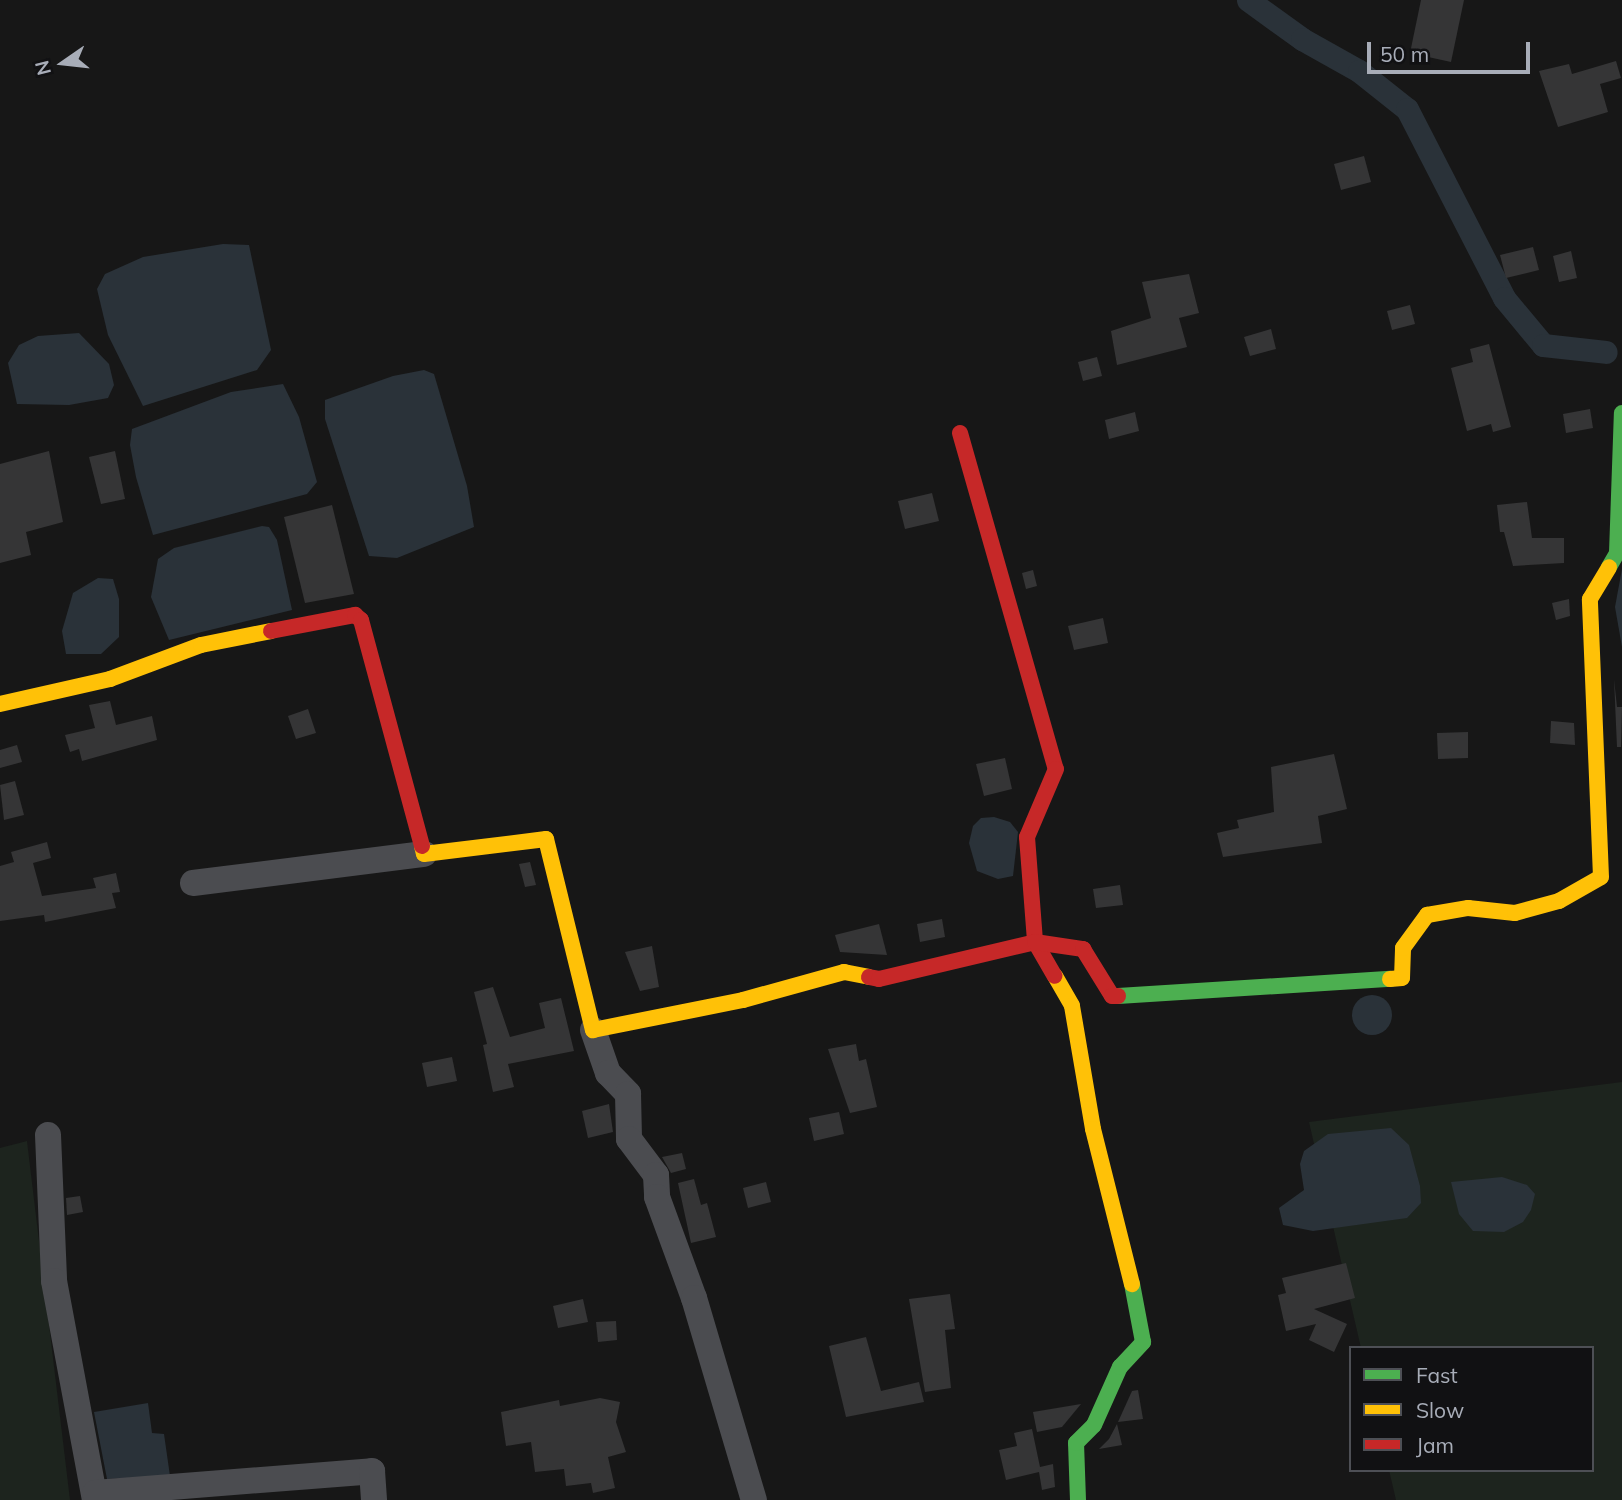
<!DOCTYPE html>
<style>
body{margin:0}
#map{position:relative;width:1622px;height:1500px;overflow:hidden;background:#171717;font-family:Mulish,sans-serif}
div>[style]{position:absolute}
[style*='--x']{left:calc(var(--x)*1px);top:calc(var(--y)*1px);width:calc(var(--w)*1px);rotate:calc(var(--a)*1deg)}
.green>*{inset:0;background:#1d241e}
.water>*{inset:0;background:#2a3239}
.round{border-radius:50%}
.canal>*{height:23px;margin:-11.5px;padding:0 11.5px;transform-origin:11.5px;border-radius:11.5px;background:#2a3239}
.building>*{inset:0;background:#353536}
.street>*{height:26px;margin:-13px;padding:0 13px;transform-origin:13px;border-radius:13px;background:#4b4c50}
.fast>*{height:16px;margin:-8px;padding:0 8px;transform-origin:8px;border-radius:8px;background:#4caf50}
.slow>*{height:16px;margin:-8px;padding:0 8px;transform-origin:8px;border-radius:8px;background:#ffc107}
.jam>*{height:16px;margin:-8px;padding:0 8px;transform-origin:8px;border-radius:8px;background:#c62828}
span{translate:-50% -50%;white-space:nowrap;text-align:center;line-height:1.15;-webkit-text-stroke:5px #111113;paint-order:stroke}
.legend{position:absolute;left:1349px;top:1346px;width:245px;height:126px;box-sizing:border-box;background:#111113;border:2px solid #4d4f55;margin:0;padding:9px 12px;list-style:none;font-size:21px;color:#a8adb8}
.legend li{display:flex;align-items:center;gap:14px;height:35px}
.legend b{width:35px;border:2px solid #4d4f55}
.north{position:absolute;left:28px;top:28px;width:70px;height:70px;-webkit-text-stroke:5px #111113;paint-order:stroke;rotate:256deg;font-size:19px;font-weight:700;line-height:28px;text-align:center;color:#a8adb8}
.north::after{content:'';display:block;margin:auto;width:24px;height:32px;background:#a8adb8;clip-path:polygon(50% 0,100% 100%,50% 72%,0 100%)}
.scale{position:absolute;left:1367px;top:42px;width:163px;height:32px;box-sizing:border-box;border:4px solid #a8adb8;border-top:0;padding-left:9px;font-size:21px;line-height:24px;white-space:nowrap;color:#a8adb8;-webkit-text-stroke:5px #111113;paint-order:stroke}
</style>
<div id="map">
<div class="green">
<div style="clip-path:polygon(1622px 1082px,1622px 1500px,1396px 1500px,1389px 1470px,1592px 1470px,1592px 1348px,1361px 1348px,1309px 1122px)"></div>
<div style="clip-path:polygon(27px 1141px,70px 1500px,0 1500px,0 1148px)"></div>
</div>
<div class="water">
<div style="clip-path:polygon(223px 244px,249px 245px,271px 350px,257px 370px,143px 406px,108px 335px,97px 289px,105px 274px,143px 257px)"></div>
<div style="clip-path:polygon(79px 333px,109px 364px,114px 385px,108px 398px,69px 405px,17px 404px,8px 363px,19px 345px,38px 336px)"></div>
<div style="clip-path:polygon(424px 370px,434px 374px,467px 486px,474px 527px,397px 558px,369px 556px,325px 419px,325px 400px,393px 376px)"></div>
<div style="clip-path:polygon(283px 384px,299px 417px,317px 482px,307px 494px,153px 535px,136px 477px,130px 445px,132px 429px,231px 392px)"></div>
<div style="clip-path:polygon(262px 526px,269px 527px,277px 540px,292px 610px,169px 640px,151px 597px,158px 559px,174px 548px)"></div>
<div style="clip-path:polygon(1622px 569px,1622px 647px,1615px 607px)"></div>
<div style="clip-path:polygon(98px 578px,113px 579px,119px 599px,119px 637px,101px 654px,66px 654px,62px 631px,73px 593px)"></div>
<div style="clip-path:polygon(994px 817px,1010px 822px,1018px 832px,1013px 876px,998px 879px,977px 871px,969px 843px,973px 826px,981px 818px)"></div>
<div class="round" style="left:1352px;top:995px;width:40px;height:40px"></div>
<div style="clip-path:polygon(1391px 1128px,1409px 1145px,1420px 1186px,1421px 1203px,1407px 1218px,1313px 1231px,1283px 1225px,1279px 1208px,1304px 1190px,1300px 1164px,1304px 1151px,1328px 1134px)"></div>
<div style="clip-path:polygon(1502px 1177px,1527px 1185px,1535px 1194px,1531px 1210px,1523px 1222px,1504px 1232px,1473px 1231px,1459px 1214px,1451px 1182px)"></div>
<div style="clip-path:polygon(148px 1403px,152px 1433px,164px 1434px,170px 1476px,107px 1479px,94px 1412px)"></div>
</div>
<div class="canal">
<div style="--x:1248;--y:0;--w:67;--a:35.8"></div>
<div style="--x:1302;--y:39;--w:65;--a:29.3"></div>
<div style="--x:1359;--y:71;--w:61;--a:38.4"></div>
<div style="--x:1407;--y:109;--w:212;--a:62.8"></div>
<div style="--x:1504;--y:298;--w:61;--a:50.3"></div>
<div style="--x:1543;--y:345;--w:63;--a:6.3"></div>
</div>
<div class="building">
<div style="clip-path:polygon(1421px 0,1464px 0,1451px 62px,1410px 53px)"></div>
<div style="clip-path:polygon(1616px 61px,1621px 78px,1600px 84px,1608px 112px,1558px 127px,1539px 71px,1569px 64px,1572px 74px)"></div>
<div style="clip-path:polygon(1364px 156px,1371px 182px,1341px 190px,1334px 164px)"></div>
<div style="clip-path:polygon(1533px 247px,1539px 270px,1506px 278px,1500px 255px)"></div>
<div style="clip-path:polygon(1571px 251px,1577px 278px,1559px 282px,1553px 256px)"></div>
<div style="clip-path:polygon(1189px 274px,1199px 313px,1179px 318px,1187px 347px,1117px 365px,1111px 331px,1151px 318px,1142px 282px)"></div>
<div style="clip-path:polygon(1410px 305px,1415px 324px,1392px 330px,1387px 311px)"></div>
<div style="clip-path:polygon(1271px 329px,1276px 349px,1250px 356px,1244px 337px)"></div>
<div style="clip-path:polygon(1489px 344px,1511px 427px,1493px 432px,1491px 424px,1467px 431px,1451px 368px,1473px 362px,1470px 349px)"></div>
<div style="clip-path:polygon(1097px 357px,1102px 376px,1083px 381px,1078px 362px)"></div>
<div style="clip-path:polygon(1590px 409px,1593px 428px,1566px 433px,1563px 414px)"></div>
<div style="clip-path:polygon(1135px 412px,1139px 431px,1109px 439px,1105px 420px)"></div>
<div style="clip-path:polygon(49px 451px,63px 522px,26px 532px,31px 555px,0 563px,0 464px)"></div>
<div style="clip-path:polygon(115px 451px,125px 499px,101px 504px,89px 457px)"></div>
<div style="clip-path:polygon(932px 493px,939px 521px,905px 529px,898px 501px)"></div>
<div style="clip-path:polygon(1527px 502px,1532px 538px,1564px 538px,1564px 563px,1513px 566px,1504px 532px,1500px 532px,1497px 505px)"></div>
<div style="clip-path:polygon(332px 505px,354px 594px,305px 603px,284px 517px)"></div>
<div style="clip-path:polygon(1033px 570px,1037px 586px,1026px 589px,1022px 573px)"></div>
<div style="clip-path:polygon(1569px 599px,1570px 616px,1556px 620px,1552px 603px)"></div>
<div style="clip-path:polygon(1103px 618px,1108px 643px,1074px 650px,1068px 626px)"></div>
<div style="clip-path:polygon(1614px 679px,1617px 707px,1622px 707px,1621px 747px,1617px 747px)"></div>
<div style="clip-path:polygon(110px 701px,116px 725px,152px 716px,157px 740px,82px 761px,79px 749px,70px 752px,65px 735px,95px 728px,89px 705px)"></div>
<div style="clip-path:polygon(308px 709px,316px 733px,296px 739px,288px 716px)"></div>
<div style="clip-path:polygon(1551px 721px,1574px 723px,1575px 745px,1550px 743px)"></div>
<div style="clip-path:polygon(1468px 732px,1468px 758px,1438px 759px,1437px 733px)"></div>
<div style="clip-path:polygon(17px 745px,22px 762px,0 768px,0 750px)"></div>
<div style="clip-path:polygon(1334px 754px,1347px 809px,1318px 816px,1322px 843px,1223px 857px,1217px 833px,1239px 828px,1237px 820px,1274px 812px,1271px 767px)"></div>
<div style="clip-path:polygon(1005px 758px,1012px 789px,984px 796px,976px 764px)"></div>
<div style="clip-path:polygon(15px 781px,24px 815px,4px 820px,0 785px)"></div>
<div style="clip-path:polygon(47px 842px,51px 858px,33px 863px,42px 896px,96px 888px,93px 878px,116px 873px,120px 892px,112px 893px,116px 908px,45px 922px,44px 915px,0 921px,0 866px,14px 862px,11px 852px)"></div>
<div style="clip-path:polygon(530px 862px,536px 885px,525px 887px,519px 864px)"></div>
<div style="clip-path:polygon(1120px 885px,1123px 905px,1096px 908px,1093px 889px)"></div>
<div style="clip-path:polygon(942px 919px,945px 937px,920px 942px,917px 924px)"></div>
<div style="clip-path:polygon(879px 924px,887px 955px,840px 952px,835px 935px)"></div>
<div style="clip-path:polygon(652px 946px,659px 987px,640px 991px,625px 952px)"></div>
<div style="clip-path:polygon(493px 987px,510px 1037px,545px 1028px,539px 1003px,561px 998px,574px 1051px,508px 1064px,514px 1087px,493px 1092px,483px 1045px,487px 1044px,474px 992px)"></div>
<div style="clip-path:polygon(856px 1044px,859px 1061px,866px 1059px,877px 1107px,850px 1113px,828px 1049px)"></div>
<div style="clip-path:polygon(452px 1057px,457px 1081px,427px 1087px,422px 1063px)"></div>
<div style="clip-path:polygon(609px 1104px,613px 1132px,588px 1138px,582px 1111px)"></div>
<div style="clip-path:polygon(839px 1112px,844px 1134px,814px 1141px,809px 1118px)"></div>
<div style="clip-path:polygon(682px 1153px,686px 1169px,671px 1173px,662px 1157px)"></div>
<div style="clip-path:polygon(694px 1179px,701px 1205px,707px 1203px,716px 1237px,691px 1243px,678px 1183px)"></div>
<div style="clip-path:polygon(766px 1182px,771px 1202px,748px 1208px,743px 1188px)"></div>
<div style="clip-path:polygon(80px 1196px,83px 1212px,67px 1215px,66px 1198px)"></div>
<div style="clip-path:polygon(1346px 1263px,1355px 1298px,1314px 1309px,1347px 1324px,1334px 1352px,1309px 1340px,1316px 1324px,1286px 1331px,1278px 1295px,1286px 1293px,1282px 1278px)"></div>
<div style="clip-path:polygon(950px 1294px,955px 1329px,945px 1330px,951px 1388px,925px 1392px,909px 1299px)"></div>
<div style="clip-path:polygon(583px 1299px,588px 1322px,558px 1328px,553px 1306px)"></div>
<div style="clip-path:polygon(616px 1321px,617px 1340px,598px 1342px,596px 1322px)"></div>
<div style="clip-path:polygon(866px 1337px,881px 1391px,919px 1382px,924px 1402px,846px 1417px,829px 1346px)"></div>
<div style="clip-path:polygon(1138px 1390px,1143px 1419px,1118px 1422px,1132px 1391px)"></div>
<div style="clip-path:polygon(600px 1398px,620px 1402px,616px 1422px,626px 1452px,608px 1457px,615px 1488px,593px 1493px,591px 1483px,566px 1486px,564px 1469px,535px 1472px,531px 1442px,506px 1446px,501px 1412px,559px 1400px,560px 1406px)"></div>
<div style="clip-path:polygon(1081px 1404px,1062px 1427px,1037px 1432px,1033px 1412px)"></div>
<div style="clip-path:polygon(1117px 1424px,1122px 1445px,1099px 1449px,1109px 1439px)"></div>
<div style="clip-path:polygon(1032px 1429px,1040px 1467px,1053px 1464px,1055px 1487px,1042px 1490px,1039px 1472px,1006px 1480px,999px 1450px,1017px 1446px,1014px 1433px)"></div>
</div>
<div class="street">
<div style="--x:193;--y:883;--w:233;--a:-7.2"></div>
<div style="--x:593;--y:1030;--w:46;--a:70.8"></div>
<div style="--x:608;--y:1073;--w:29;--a:46"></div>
<div style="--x:628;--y:1094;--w:45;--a:88.7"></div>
<div style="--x:629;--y:1139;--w:45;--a:53.1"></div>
<div style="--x:656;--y:1175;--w:22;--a:87"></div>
<div style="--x:657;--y:1197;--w:108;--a:69.9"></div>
<div style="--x:694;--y:1298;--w:211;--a:73.5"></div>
<div style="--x:48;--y:1135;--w:146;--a:87.6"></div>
<div style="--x:54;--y:1281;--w:223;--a:79.4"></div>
<div style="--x:95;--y:1493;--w:278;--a:-4.5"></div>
<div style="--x:372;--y:1471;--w:29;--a:86"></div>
</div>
<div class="fast">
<div style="--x:1609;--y:567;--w:16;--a:-60"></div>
<div style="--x:1617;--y:553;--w:140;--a:-88"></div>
<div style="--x:1118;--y:996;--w:273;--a:-3.6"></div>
<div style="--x:1078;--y:1500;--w:57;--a:-92"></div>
<div style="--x:1076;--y:1443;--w:25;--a:-45"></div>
<div style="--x:1094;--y:1425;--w:64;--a:-65.9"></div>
<div style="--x:1120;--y:1367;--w:34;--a:-47"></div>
<div style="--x:1143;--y:1342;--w:59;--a:-100.7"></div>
</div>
<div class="slow">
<div style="--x:0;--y:704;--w:113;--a:-12.8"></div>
<div style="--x:110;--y:679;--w:97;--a:-20.5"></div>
<div style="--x:201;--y:645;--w:71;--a:-11.3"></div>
<div style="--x:422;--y:846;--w:8;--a:76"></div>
<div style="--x:424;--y:854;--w:123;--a:-7"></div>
<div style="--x:546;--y:839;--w:197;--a:76.2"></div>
<div style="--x:593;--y:1030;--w:153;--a:-11.3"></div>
<div style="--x:743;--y:1000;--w:105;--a:-15.5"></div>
<div style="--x:844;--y:972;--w:25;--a:11"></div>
<div style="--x:1055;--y:976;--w:34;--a:60"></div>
<div style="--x:1072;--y:1006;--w:125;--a:80.3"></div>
<div style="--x:1093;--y:1129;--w:160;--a:75.9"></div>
<div style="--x:1390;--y:979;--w:12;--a:-5"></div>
<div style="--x:1402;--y:978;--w:30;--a:-88"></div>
<div style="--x:1403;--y:948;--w:41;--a:-54"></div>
<div style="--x:1427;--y:915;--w:42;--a:-9.7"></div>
<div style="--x:1468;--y:908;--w:47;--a:6.1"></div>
<div style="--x:1515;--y:913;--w:46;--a:-15.3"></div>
<div style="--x:1559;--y:901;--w:48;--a:-29.7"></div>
<div style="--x:1601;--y:877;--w:278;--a:-92.3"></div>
<div style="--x:1590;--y:599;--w:37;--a:-59"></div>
</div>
<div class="jam">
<div style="--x:960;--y:433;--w:349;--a:74.1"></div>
<div style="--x:1056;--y:769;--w:74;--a:113.1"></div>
<div style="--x:1027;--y:837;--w:105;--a:85.6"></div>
<div style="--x:1035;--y:942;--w:39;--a:60"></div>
<div style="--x:271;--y:631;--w:86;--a:-10.8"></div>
<div style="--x:355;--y:615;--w:8;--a:40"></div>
<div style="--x:361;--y:620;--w:234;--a:74.9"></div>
<div style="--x:869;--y:977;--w:10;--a:11"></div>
<div style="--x:879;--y:979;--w:160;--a:-13.3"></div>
<div style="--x:1035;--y:942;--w:49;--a:8.3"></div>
<div style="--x:1083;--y:949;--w:55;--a:58.3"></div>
<div style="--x:1112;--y:996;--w:6;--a:0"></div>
</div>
<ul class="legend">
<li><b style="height:9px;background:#4caf50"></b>Fast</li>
<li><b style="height:9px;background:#ffc107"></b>Slow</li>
<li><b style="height:9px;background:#c62828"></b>Jam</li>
</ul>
<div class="north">N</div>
<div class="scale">50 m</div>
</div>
